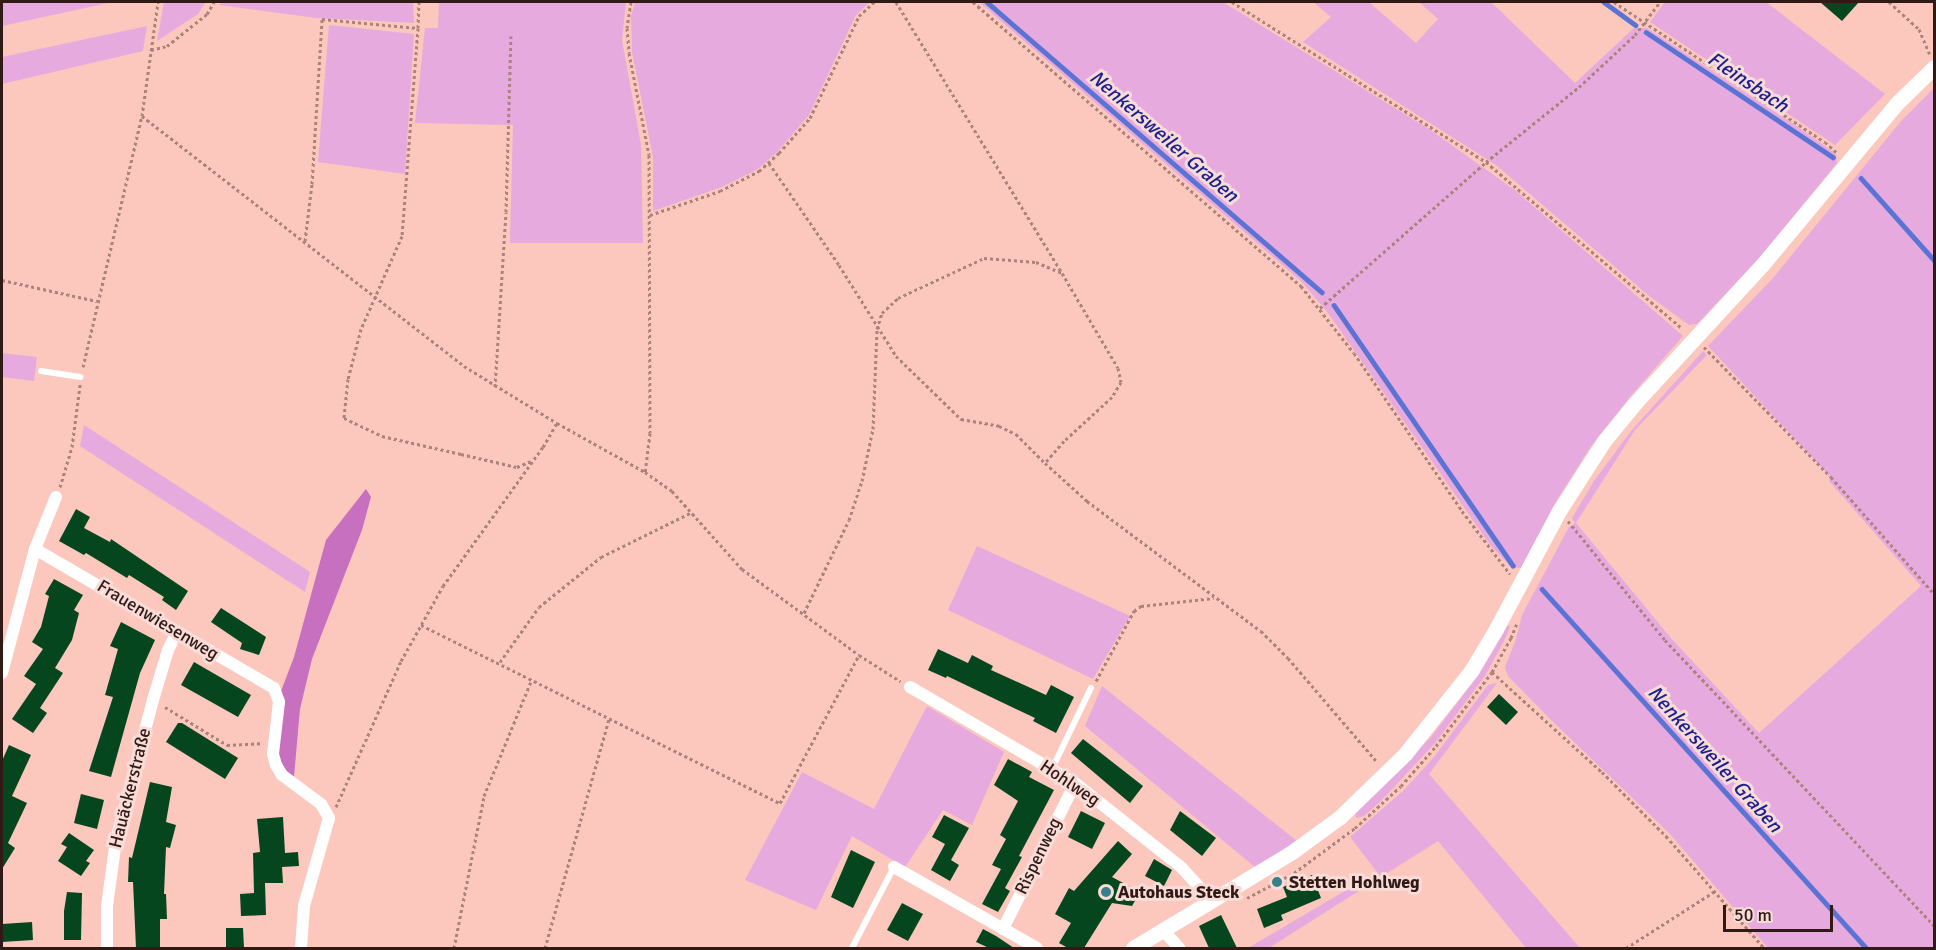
<!DOCTYPE html>
<meta charset="utf-8">
<style>
body{margin:0}
#map{position:relative;width:1936px;height:950px;overflow:hidden;background:#fcc8be;font-family:Signika,sans-serif}
div>[style]{position:absolute}
[style*='--x']{left:calc(var(--x)*1px);top:calc(var(--y)*1px);width:calc(var(--w)*1px);rotate:calc(var(--a)*1deg)}
.green>*{inset:0;background:#e6aadf}
.forest>*{inset:0;background:#c870c0}
.stream>*{height:4.5px;margin:-2.25px;padding:0 2.25px;transform-origin:2.25px;border-radius:2.25px;background:#5b74d4}
.building>*{inset:0;background:#06461f}
.path>*{height:3px;margin-top:-1.5px;transform-origin:0;background:repeating-linear-gradient(90deg,#ab837b 0 3px,transparent 0 6px)}
.service>*{height:6px;margin:-3px;padding:0 3px;transform-origin:3px;border-radius:3px;background:#fff}
.minor>*{height:12px;margin:-6px;padding:0 6px;transform-origin:6px;border-radius:6px;background:#fff}
.tertiary>*{height:15px;margin:-7.5px;padding:0 7.5px;transform-origin:7.5px;border-radius:7.5px;background:#fff}
.dots>*{width:16px;height:16px;translate:-50% -50%;box-sizing:border-box;border:3px solid #f7dcd7;border-radius:50%}
span{translate:-50% -50%;white-space:nowrap;text-align:center;line-height:1.15;-webkit-text-stroke:6px #f7dcd7;paint-order:stroke}
.street-label{font-size:18px;color:#311a16}
.poi-label{font-size:18px;color:#311a16;font-weight:700}
.left{translate:0 -50%;text-align:left}
.water-label{font-size:20px;color:#1b1e91;font-style:italic}
.frame{position:absolute;inset:0;border:3px solid #311a16;pointer-events:none}
.scale{position:absolute;left:1723px;top:905px;width:110px;height:27px;box-sizing:border-box;border:3px solid #311a16;border-top:0;padding-left:8px;font-size:18px;line-height:21px;white-space:nowrap;color:#311a16;-webkit-text-stroke:4px #f7dcd7;paint-order:stroke}
</style>
<div id="map">
<div class="green">
<div style="clip-path:polygon(2px 2px,113px 2px,2px 26px)"></div>
<div style="clip-path:polygon(164px 2px,206px 2px,198px 14px,157px 41px)"></div>
<div style="clip-path:polygon(221px 2px,413px 2px,414px 23px,317px 18px,219px 5px)"></div>
<div style="clip-path:polygon(439px 2px,626px 2px,622px 40px,641px 145px,643px 243px,510px 243px,513px 125px,415px 123px,425px 28px,438px 28px)"></div>
<div style="clip-path:polygon(635px 2px,870px 2px,856px 15px,809px 115px,779px 150px,758px 169px,722px 187px,653px 211px,653px 157px,632px 52px,631px 16px)"></div>
<div style="clip-path:polygon(979px 2px,1223px 2px,1432px 131px,1516px 191px,1683px 336px,1629px 398px,1589px 449px,1554px 505px,1521px 568px,1511px 567px,1491px 546px,1328px 313px,1302px 282px)"></div>
<div style="clip-path:polygon(1313px 2px,1369px 2px,1416px 43px,1438px 19px,1419px 2px,1491px 2px,1575px 83px,1634px 28px,1647px 28px,1801px 129px,1836px 154px,1837px 163px,1761px 256px,1697px 324px,1689px 325px,1648px 295px,1496px 165px,1303px 42px,1331px 17px)"></div>
<div style="clip-path:polygon(1665px 2px,1766px 2px,1885px 94px,1835px 145px,1650px 22px)"></div>
<div style="clip-path:polygon(329px 25px,414px 34px,405px 174px,318px 162px)"></div>
<div style="clip-path:polygon(147px 26px,143px 51px,2px 84px,2px 57px)"></div>
<div style="clip-path:polygon(1934px 88px,1934px 948px,1768px 948px,1670px 834px,1549px 718px,1508px 676px,1505px 667px,1516px 639px,1522px 615px,1569px 527px,1575px 523px,1572px 518px,1594px 481px,1631px 431px,1703px 351px,1707px 355px,1635px 430px,1576px 523px,1670px 637px,1759px 733px,1921px 586px,1829px 481px,1831px 478px,1708px 346px,1773px 278px,1902px 120px)"></div>
<div style="clip-path:polygon(2px 353px,37px 357px,34px 381px,2px 377px)"></div>
<div style="clip-path:polygon(84px 425px,310px 572px,305px 592px,80px 446px)"></div>
<div style="clip-path:polygon(977px 546px,1130px 616px,1093px 679px,948px 610px)"></div>
<div style="clip-path:polygon(1508px 625px,1510px 627px,1506px 637px,1485px 676px,1435px 743px,1382px 800px,1364px 816px,1356px 818px,1355px 813px,1431px 737px,1480px 673px)"></div>
<div style="clip-path:polygon(1497px 683px,1429px 774px,1580px 948px,1526px 948px,1438px 841px,1269px 948px,1248px 948px,1377px 872px,1350px 837px,1404px 790px,1434px 757px,1488px 685px)"></div>
<div style="clip-path:polygon(1102px 686px,1297px 841px,1256px 868px,1085px 726px)"></div>
<div style="clip-path:polygon(927px 706px,1004px 752px,972px 825px,943px 810px,905px 867px,852px 836px,816px 910px,745px 880px,802px 772px,874px 809px)"></div>
</div>
<div class="forest">
<div style="clip-path:polygon(366px 489px,371px 497px,362px 530px,312px 659px,300px 709px,294px 777px,286px 772px,277px 752px,281px 691px,294px 657px,326px 540px)"></div>
</div>
<div class="stream">
<div style="--x:987;--y:2;--w:443;--a:40.9"></div>
<div style="--x:1604;--y:2;--w:39;--a:36"></div>
<div style="--x:1646;--y:32;--w:225;--a:33.8"></div>
<div style="--x:1861;--y:178;--w:110;--a:48.3"></div>
<div style="--x:1334;--y:305;--w:316;--a:55.5"></div>
<div style="--x:1542;--y:589;--w:484;--a:47.9"></div>
</div>
<div class="building">
<div style="clip-path:polygon(1820px 2px,1859px 2px,1842px 21px)"></div>
<div style="clip-path:polygon(76px 509px,90px 517px,84px 528px,110px 542px,111px 539px,188px 591px,176px 610px,162px 600px,164px 597px,129px 575px,127px 578px,86px 553px,84px 555px,59px 541px)"></div>
<div style="clip-path:polygon(54px 579px,83px 595px,74px 610px,79px 613px,72px 640px,55px 668px,63px 673px,40px 708px,47px 713px,33px 733px,12px 719px,36px 684px,24px 676px,43px 649px,32px 642px,41px 627px,49px 596px,45px 594px)"></div>
<div style="clip-path:polygon(221px 608px,266px 637px,259px 655px,240px 649px,242px 643px,211px 622px)"></div>
<div style="clip-path:polygon(121px 622px,155px 640px,140px 673px,111px 777px,89px 771px,113px 697px,105px 695px,118px 649px,110px 646px)"></div>
<div style="clip-path:polygon(938px 649px,968px 663px,972px 655px,993px 666px,991px 670px,1046px 695px,1051px 685px,1074px 697px,1056px 733px,1033px 721px,1035px 718px,947px 676px,946px 678px,928px 670px)"></div>
<div style="clip-path:polygon(194px 662px,251px 695px,238px 717px,181px 685px)"></div>
<div style="clip-path:polygon(1499px 694px,1518px 712px,1506px 725px,1487px 707px)"></div>
<div style="clip-path:polygon(178px 723px,182px 723px,238px 758px,225px 779px,166px 742px)"></div>
<div style="clip-path:polygon(1083px 739px,1143px 786px,1130px 803px,1071px 753px)"></div>
<div style="clip-path:polygon(9px 745px,31px 755px,12px 796px,27px 803px,8px 843px,15px 848px,2px 869px,2px 761px)"></div>
<div style="clip-path:polygon(1008px 759px,1032px 772px,1029px 777px,1054px 790px,1019px 856px,1022px 857px,1005px 888px,1010px 891px,998px 912px,982px 904px,1001px 869px,992px 865px,1006px 839px,1000px 835px,1018px 801px,994px 785px)"></div>
<div style="clip-path:polygon(150px 782px,172px 787px,166px 822px,176px 825px,170px 848px,166px 847px,164px 894px,166px 894px,167px 919px,160px 919px,160px 948px,136px 948px,133px 882px,128px 882px,129px 857px,132px 858px)"></div>
<div style="clip-path:polygon(81px 794px,104px 800px,97px 829px,74px 823px)"></div>
<div style="clip-path:polygon(1081px 811px,1105px 823px,1092px 849px,1068px 837px)"></div>
<div style="clip-path:polygon(1180px 811px,1216px 838px,1202px 856px,1170px 830px)"></div>
<div style="clip-path:polygon(944px 815px,969px 828px,951px 860px,959px 865px,950px 881px,931px 870px,945px 844px,932px 837px)"></div>
<div style="clip-path:polygon(283px 817px,285px 853px,298px 852px,299px 866px,282px 867px,283px 883px,265px 883px,266px 915px,241px 916px,240px 894px,254px 893px,253px 853px,260px 852px,257px 819px)"></div>
<div style="clip-path:polygon(69px 833px,94px 850px,86px 861px,90px 863px,81px 876px,58px 861px,67px 847px,61px 844px)"></div>
<div style="clip-path:polygon(1118px 841px,1132px 854px,1112px 877px,1140px 892px,1132px 906px,1112px 903px,1084px 948px,1068px 948px,1059px 943px,1071px 923px,1055px 914px,1069px 888px,1074px 891px)"></div>
<div style="clip-path:polygon(851px 850px,875px 862px,853px 908px,831px 897px)"></div>
<div style="clip-path:polygon(1154px 859px,1172px 870px,1164px 886px,1145px 876px)"></div>
<div style="clip-path:polygon(1312px 875px,1321px 898px,1281px 915px,1283px 920px,1264px 928px,1257px 909px,1287px 897px,1283px 887px)"></div>
<div style="clip-path:polygon(67px 892px,82px 893px,81px 940px,64px 940px,64px 911px)"></div>
<div style="clip-path:polygon(902px 903px,923px 914px,908px 941px,887px 930px)"></div>
<div style="clip-path:polygon(1221px 915px,1237px 948px,1209px 948px,1199px 926px)"></div>
<div style="clip-path:polygon(32px 922px,33px 940px,2px 942px,2px 924px)"></div>
<div style="clip-path:polygon(226px 928px,243px 928px,244px 948px,226px 948px)"></div>
<div style="clip-path:polygon(983px 929px,996px 936px,1014px 948px,989px 948px,976px 942px)"></div>
</div>
<div class="path">
<div style="--x:631;--y:2;--w:26;--a:99"></div>
<div style="--x:627;--y:28;--w:25;--a:85"></div>
<div style="--x:629;--y:53;--w:104;--a:78.9"></div>
<div style="--x:649;--y:155;--w:278;--a:89.8"></div>
<div style="--x:650;--y:433;--w:39;--a:97"></div>
<div style="--x:896;--y:2;--w:316;--a:58.5"></div>
<div style="--x:973;--y:2;--w:434;--a:40.9"></div>
<div style="--x:1301;--y:286;--w:85;--a:51.7"></div>
<div style="--x:1354;--y:353;--w:191;--a:55.6"></div>
<div style="--x:1462;--y:511;--w:79;--a:52.7"></div>
<div style="--x:1232;--y:2;--w:300;--a:32.2"></div>
<div style="--x:1486;--y:162;--w:258;--a:40.3"></div>
<div style="--x:1614;--y:2;--w:253;--a:33.6"></div>
<div style="--x:1825;--y:142;--w:15;--a:42"></div>
<div style="--x:1889;--y:2;--w:40;--a:42"></div>
<div style="--x:1919;--y:29;--w:28;--a:67"></div>
<div style="--x:418;--y:28;--w:26;--a:-88"></div>
<div style="--x:151;--y:50;--w:16;--a:-14"></div>
<div style="--x:167;--y:46;--w:51;--a:-38.7"></div>
<div style="--x:207;--y:14;--w:14;--a:-60"></div>
<div style="--x:142;--y:116;--w:408;--a:37.8"></div>
<div style="--x:464;--y:366;--w:109;--a:31.5"></div>
<div style="--x:557;--y:423;--w:101;--a:29.1"></div>
<div style="--x:645;--y:472;--w:33;--a:35"></div>
<div style="--x:672;--y:491;--w:105;--a:48.1"></div>
<div style="--x:742;--y:569;--w:145;--a:36.3"></div>
<div style="--x:859;--y:655;--w:49;--a:32.4"></div>
<div style="--x:769;--y:163;--w:124;--a:55.5"></div>
<div style="--x:839;--y:265;--w:107;--a:57.9"></div>
<div style="--x:896;--y:356;--w:91;--a:44.1"></div>
<div style="--x:961;--y:419;--w:39;--a:10"></div>
<div style="--x:999;--y:426;--w:19;--a:25"></div>
<div style="--x:1016;--y:434;--w:41;--a:45"></div>
<div style="--x:650;--y:215;--w:74;--a:-18.9"></div>
<div style="--x:720;--y:191;--w:44;--a:-27.1"></div>
<div style="--x:759;--y:171;--w:27;--a:-42"></div>
<div style="--x:779;--y:153;--w:47;--a:-48.5"></div>
<div style="--x:810;--y:118;--w:113;--a:-64.3"></div>
<div style="--x:859;--y:16;--w:21;--a:-43"></div>
<div style="--x:305;--y:241;--w:57;--a:-83"></div>
<div style="--x:312;--y:184;--w:165;--a:-86.5"></div>
<div style="--x:322;--y:19;--w:96;--a:5.4"></div>
<div style="--x:418;--y:28;--w:209;--a:94.4"></div>
<div style="--x:402;--y:236;--w:102;--a:113.8"></div>
<div style="--x:361;--y:329;--w:52;--a:104.6"></div>
<div style="--x:348;--y:379;--w:39;--a:96"></div>
<div style="--x:344;--y:418;--w:42;--a:25.3"></div>
<div style="--x:382;--y:436;--w:81;--a:12.8"></div>
<div style="--x:461;--y:454;--w:57;--a:13.1"></div>
<div style="--x:517;--y:467;--w:15;--a:-23"></div>
<div style="--x:2;--y:280;--w:97;--a:12.5"></div>
<div style="--x:1320;--y:308;--w:221;--a:-41.3"></div>
<div style="--x:1486;--y:162;--w:119;--a:-38.9"></div>
<div style="--x:1579;--y:87;--w:76;--a:-42.9"></div>
<div style="--x:1635;--y:35;--w:41;--a:-52.9"></div>
<div style="--x:1704;--y:347;--w:182;--a:45.7"></div>
<div style="--x:1831;--y:477;--w:156;--a:48.6"></div>
<div style="--x:83;--y:367;--w:258;--a:-76.8"></div>
<div style="--x:142;--y:116;--w:115;--a:-82"></div>
<div style="--x:495;--y:387;--w:175;--a:-86.4"></div>
<div style="--x:506;--y:212;--w:176;--a:-88.4"></div>
<div style="--x:60;--y:487;--w:42;--a:-73.3"></div>
<div style="--x:72;--y:447;--w:63;--a:-82.6"></div>
<div style="--x:1568;--y:521;--w:154;--a:50.8"></div>
<div style="--x:1665;--y:640;--w:392;--a:46.7"></div>
<div style="--x:804;--y:613;--w:103;--a:-64.2"></div>
<div style="--x:849;--y:520;--w:41;--a:-71.6"></div>
<div style="--x:862;--y:481;--w:53;--a:-78.1"></div>
<div style="--x:873;--y:429;--w:100;--a:-87.7"></div>
<div style="--x:877;--y:329;--w:17;--a:-73"></div>
<div style="--x:882;--y:313;--w:22;--a:-43"></div>
<div style="--x:898;--y:298;--w:95;--a:-24.9"></div>
<div style="--x:984;--y:258;--w:52;--a:4.4"></div>
<div style="--x:1036;--y:262;--w:28;--a:23"></div>
<div style="--x:1062;--y:273;--w:110;--a:59.5"></div>
<div style="--x:1118;--y:368;--w:14;--a:78"></div>
<div style="--x:1121;--y:382;--w:17;--a:121"></div>
<div style="--x:1112;--y:397;--w:65;--a:137.5"></div>
<div style="--x:1064;--y:441;--w:29;--a:131"></div>
<div style="--x:1045;--y:463;--w:57;--a:42.1"></div>
<div style="--x:1087;--y:501;--w:217;--a:36.8"></div>
<div style="--x:1261;--y:631;--w:38;--a:45"></div>
<div style="--x:1288;--y:658;--w:138;--a:49.4"></div>
<div style="--x:421;--y:625;--w:401;--a:26.4"></div>
<div style="--x:780;--y:803;--w:168;--a:-61.9"></div>
<div style="--x:500;--y:662;--w:67;--a:-54.7"></div>
<div style="--x:539;--y:607;--w:80;--a:-38.9"></div>
<div style="--x:601;--y:557;--w:102;--a:-26.3"></div>
<div style="--x:1492;--y:672;--w:149;--a:42.3"></div>
<div style="--x:1602;--y:772;--w:91;--a:45"></div>
<div style="--x:1666;--y:836;--w:149;--a:48.8"></div>
<div style="--x:1096;--y:681;--w:80;--a:-61.5"></div>
<div style="--x:1134;--y:611;--w:9;--a:-36"></div>
<div style="--x:1141;--y:606;--w:73;--a:-6.3"></div>
<div style="--x:165;--y:707;--w:73;--a:31.5"></div>
<div style="--x:227;--y:745;--w:34;--a:-3"></div>
<div style="--x:336;--y:807;--w:160;--a:-66"></div>
<div style="--x:401;--y:661;--w:86;--a:-60.8"></div>
<div style="--x:443;--y:586;--w:171;--a:-54.3"></div>
<div style="--x:543;--y:447;--w:28;--a:-60"></div>
<div style="--x:1247;--y:898;--w:53;--a:-28"></div>
<div style="--x:1294;--y:873;--w:76;--a:-36.4"></div>
<div style="--x:1355;--y:828;--w:62;--a:-42.4"></div>
<div style="--x:1401;--y:786;--w:53;--a:-48.8"></div>
<div style="--x:1436;--y:746;--w:93;--a:-52.9"></div>
<div style="--x:1492;--y:672;--w:39;--a:-61"></div>
<div style="--x:1511;--y:638;--w:16;--a:-68"></div>
<div style="--x:454;--y:948;--w:155;--a:-78.8"></div>
<div style="--x:484;--y:796;--w:126;--a:-67.7"></div>
<div style="--x:545;--y:948;--w:238;--a:-74.4"></div>
<div style="--x:1626;--y:948;--w:106;--a:-32.6"></div>
</div>
<div class="service">
<div style="--x:41;--y:371;--w:40;--a:8.5"></div>
<div style="--x:1052;--y:769;--w:90;--a:-64.3"></div>
<div style="--x:852;--y:948;--w:91;--a:-62.6"></div>
</div>
<div class="minor">
<div style="--x:35;--y:549;--w:276;--a:30.2"></div>
<div style="--x:274;--y:688;--w:15;--a:70"></div>
<div style="--x:279;--y:702;--w:52;--a:96.6"></div>
<div style="--x:273;--y:754;--w:11;--a:75"></div>
<div style="--x:276;--y:765;--w:12;--a:59"></div>
<div style="--x:282;--y:775;--w:49;--a:36.6"></div>
<div style="--x:321;--y:804;--w:16;--a:60"></div>
<div style="--x:329;--y:818;--w:91;--a:105.9"></div>
<div style="--x:304;--y:906;--w:42;--a:94.1"></div>
<div style="--x:2;--y:673;--w:128;--a:-75.1"></div>
<div style="--x:35;--y:549;--w:56;--a:-68"></div>
<div style="--x:910;--y:687;--w:191;--a:30.2"></div>
<div style="--x:1075;--y:783;--w:135;--a:38.4"></div>
<div style="--x:1181;--y:867;--w:46;--a:47.6"></div>
<div style="--x:894;--y:867;--w:164;--a:29.5"></div>
<div style="--x:1003;--y:929;--w:163;--a:-63.7"></div>
<div style="--x:1163;--y:930;--w:24;--a:48"></div>
<div style="--x:107;--y:948;--w:42;--a:-90"></div>
<div style="--x:107;--y:906;--w:67;--a:-82.2"></div>
<div style="--x:116;--y:840;--w:145;--a:-75.2"></div>
<div style="--x:153;--y:700;--w:52;--a:-73.3"></div>
<div style="--x:168;--y:650;--w:20;--a:-63"></div>
</div>
<div class="tertiary">
<div style="--x:1133;--y:948;--w:186;--a:-31.1"></div>
<div style="--x:1292;--y:852;--w:59;--a:-36.1"></div>
<div style="--x:1340;--y:817;--w:91;--a:-44.1"></div>
<div style="--x:1405;--y:754;--w:106;--a:-51.5"></div>
<div style="--x:1471;--y:671;--w:49;--a:-59.2"></div>
<div style="--x:1496;--y:629;--w:134;--a:-61.9"></div>
<div style="--x:1559;--y:511;--w:83;--a:-57.3"></div>
<div style="--x:1604;--y:441;--w:50;--a:-50.6"></div>
<div style="--x:1636;--y:402;--w:186;--a:-47.4"></div>
<div style="--x:1762;--y:265;--w:209;--a:-50.2"></div>
<div style="--x:1896;--y:104;--w:53;--a:-44.2"></div>
</div>
<div class="dots">
<div style="left:1277px;top:882px;background:#397f8b"></div>
<div style="left:1106px;top:892px;background:#397f8b"></div>
</div>
<div class="street-label">
<span style="left:158px;top:620px;rotate:31deg">Frauenwiesenweg</span>
<span style="left:1070px;top:783px;rotate:34deg">Hohlweg</span>
<span style="left:130px;top:788px;rotate:-76deg">Hauäckerstraße</span>
<span style="left:1038px;top:856px;rotate:-64deg">Rispenweg</span>
</div>
<div class="poi-label">
<span class="left" style="left:1289px;top:882px">Stetten Hohlweg</span>
<span class="left" style="left:1118px;top:892px">Autohaus Steck</span>
</div>
<div class="water-label">
<span style="left:1748px;top:82px;rotate:34deg">Fleinsbach</span>
<span style="left:1164px;top:136px;rotate:41deg">Nenkersweiler Graben</span>
<span style="left:1715px;top:759px;rotate:48deg">Nenkersweiler Graben</span>
</div>
<div class="frame"></div>
<div class="scale">50 m</div>
</div>
